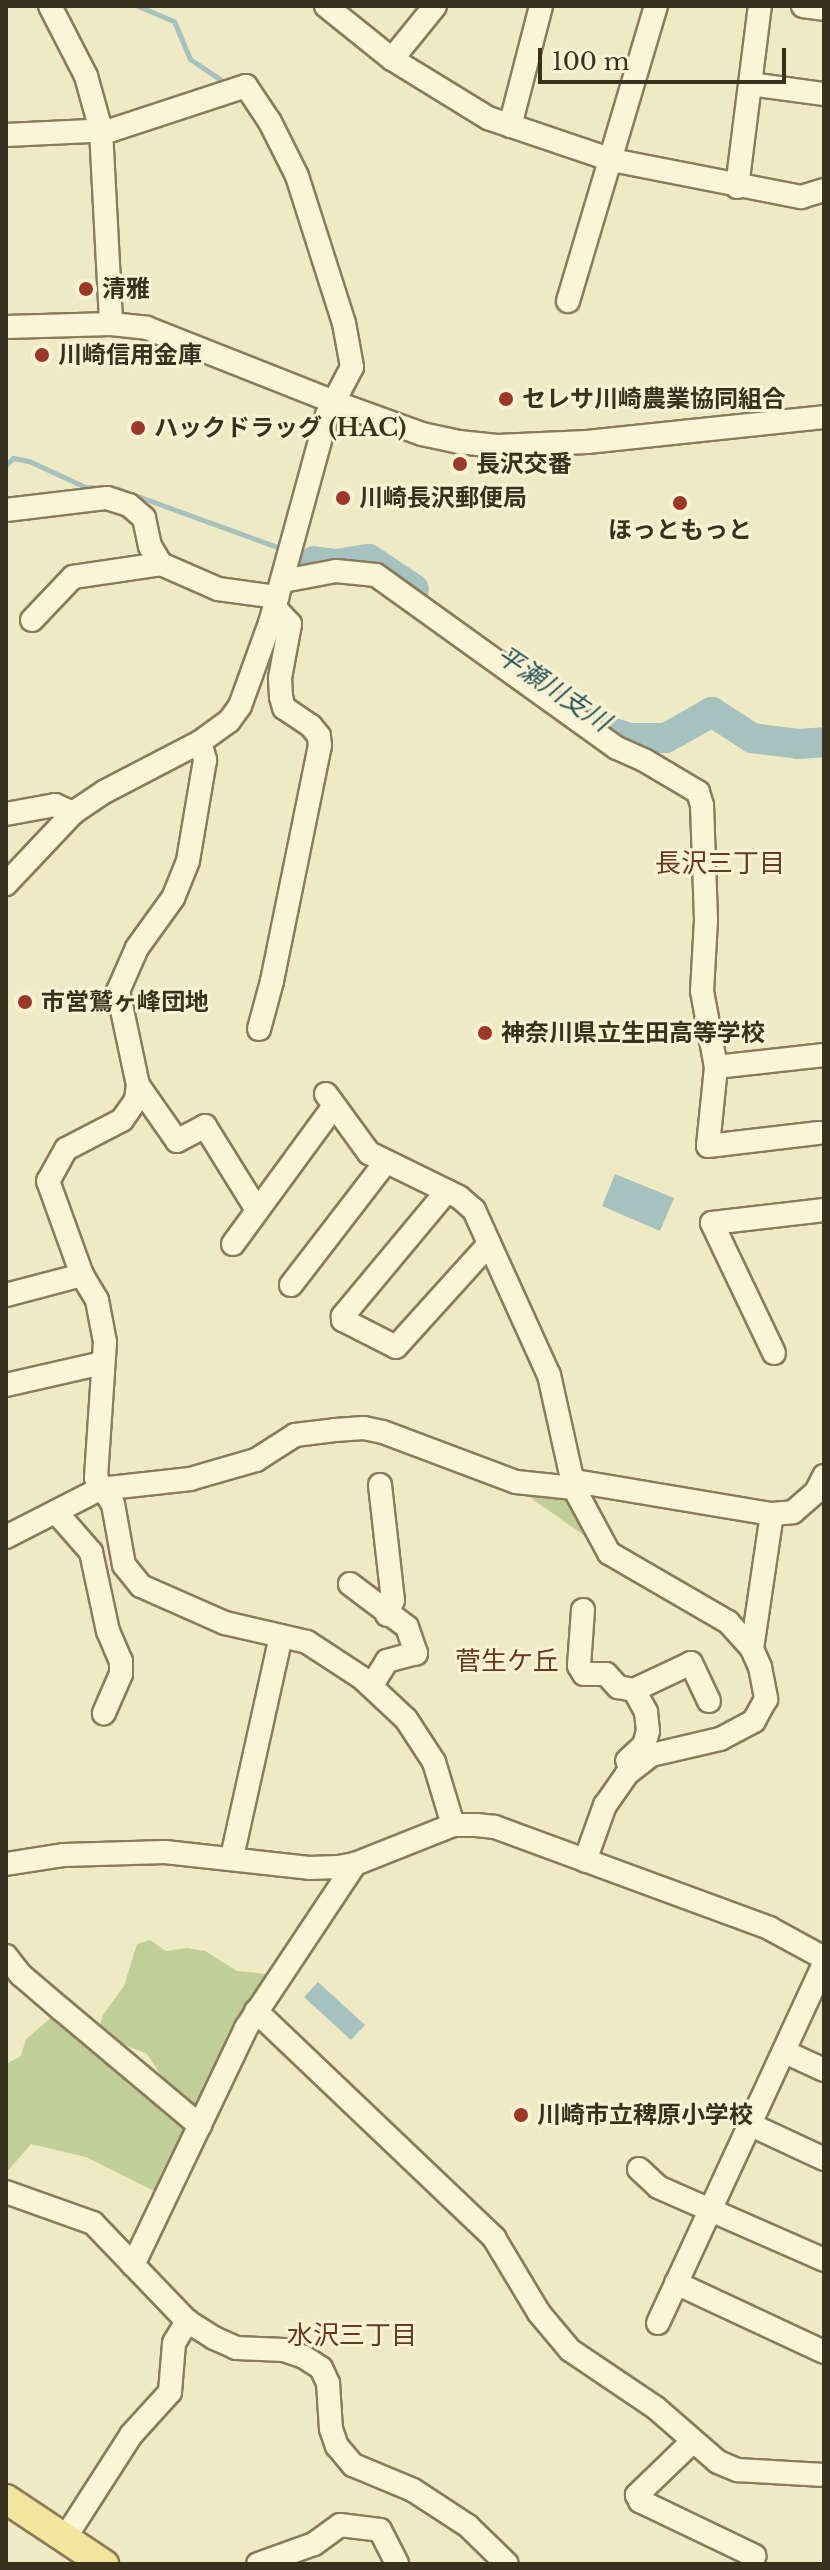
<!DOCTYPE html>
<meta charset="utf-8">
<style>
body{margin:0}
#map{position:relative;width:830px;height:2570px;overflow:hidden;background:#efe9c4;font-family:"Libre Baskerville","Noto Sans JP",serif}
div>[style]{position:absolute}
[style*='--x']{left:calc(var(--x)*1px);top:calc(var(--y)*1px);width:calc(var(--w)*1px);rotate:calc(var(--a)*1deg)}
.green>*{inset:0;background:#c0ce97}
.water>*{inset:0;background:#a6c2be}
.stream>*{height:5px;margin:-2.5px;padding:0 2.5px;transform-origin:2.5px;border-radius:2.5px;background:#a6c2be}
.river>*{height:30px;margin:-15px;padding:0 15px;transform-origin:15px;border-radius:15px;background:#a6c2be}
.roads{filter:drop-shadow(2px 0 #8b7b5a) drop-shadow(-2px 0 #8b7b5a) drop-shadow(0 2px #8b7b5a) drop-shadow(0 -2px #8b7b5a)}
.minor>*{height:22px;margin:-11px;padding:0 11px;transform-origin:11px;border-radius:11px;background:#faf5d8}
.major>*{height:28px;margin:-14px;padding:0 14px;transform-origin:14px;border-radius:14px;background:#f3e59b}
.dots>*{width:22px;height:22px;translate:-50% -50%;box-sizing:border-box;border:4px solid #f7f2d4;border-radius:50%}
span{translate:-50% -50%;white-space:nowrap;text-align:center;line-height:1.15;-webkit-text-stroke:6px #f7f2d4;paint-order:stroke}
.poi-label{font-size:24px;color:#3a301e;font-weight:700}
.left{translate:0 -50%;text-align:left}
.water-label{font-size:26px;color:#2d575a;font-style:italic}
.neighbourhood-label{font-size:26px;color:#68371c}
.frame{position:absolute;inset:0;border:8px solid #3a301e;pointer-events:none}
.scale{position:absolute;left:538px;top:48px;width:248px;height:36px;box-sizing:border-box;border:4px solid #3a301e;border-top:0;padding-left:10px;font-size:24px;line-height:28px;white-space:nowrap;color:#3a301e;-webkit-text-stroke:6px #f7f2d4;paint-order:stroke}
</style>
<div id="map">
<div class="green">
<div style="clip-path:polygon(518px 1489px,567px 1493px,595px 1543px)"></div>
<div style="clip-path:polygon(150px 1940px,166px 1951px,187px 1948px,205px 1951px,237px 1971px,268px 1974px,269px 1983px,252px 1997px,200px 2104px,192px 2107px,168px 2086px,147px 2054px,111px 2039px,99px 2028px,103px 2015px,124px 1986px,137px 1944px)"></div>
<div style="clip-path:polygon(51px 2018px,185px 2131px,156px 2192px,86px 2157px,31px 2144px,6px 2173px,6px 2064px,21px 2056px,26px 2039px)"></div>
</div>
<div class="water">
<div style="clip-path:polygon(615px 1174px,674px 1198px,660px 1231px,602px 1206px)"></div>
<div style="clip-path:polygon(318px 1982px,365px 2025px,351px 2040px,304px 1997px)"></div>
</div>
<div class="stream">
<div style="--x:138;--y:6;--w:39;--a:23"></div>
<div style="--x:174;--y:21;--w:41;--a:67.2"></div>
<div style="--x:190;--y:59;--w:40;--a:34"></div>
<div style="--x:6;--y:465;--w:10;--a:-45"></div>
<div style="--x:13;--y:458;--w:16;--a:11"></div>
<div style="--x:29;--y:461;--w:62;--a:24.9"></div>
<div style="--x:85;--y:487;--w:33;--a:3"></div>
<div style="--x:118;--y:489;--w:167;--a:20"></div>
<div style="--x:296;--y:556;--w:19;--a:16"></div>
</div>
<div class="river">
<div style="--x:314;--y:561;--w:22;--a:8"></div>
<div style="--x:336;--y:564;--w:33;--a:-9"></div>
<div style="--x:369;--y:559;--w:54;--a:33.7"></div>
<div style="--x:582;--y:712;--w:29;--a:38"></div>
<div style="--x:605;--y:730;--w:26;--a:18"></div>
<div style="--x:630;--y:738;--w:36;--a:0"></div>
<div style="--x:666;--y:738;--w:53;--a:-29.5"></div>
<div style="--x:712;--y:712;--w:48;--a:33"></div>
<div style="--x:752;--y:738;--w:46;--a:7.4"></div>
<div style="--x:798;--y:744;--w:26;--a:-4"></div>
</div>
<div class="roads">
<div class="minor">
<div style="--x:50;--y:6;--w:79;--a:62.8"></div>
<div style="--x:86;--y:76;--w:56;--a:74.5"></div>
<div style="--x:101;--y:130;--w:194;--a:87"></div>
<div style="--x:326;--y:6;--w:85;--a:38.8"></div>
<div style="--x:392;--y:59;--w:113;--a:31.6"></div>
<div style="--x:488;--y:118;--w:131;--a:18.7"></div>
<div style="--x:612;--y:160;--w:193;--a:11.1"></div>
<div style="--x:801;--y:197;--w:24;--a:-17"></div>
<div style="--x:803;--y:6;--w:21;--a:8"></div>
<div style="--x:392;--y:59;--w:68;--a:-50.9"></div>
<div style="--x:750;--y:84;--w:75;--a:7.7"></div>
<div style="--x:510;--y:126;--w:124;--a:-75.5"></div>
<div style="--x:6;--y:135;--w:106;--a:-2.7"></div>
<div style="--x:112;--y:130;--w:141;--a:-18.2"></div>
<div style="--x:246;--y:86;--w:43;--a:56.3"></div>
<div style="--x:270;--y:122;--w:60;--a:63.4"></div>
<div style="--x:297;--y:176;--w:154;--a:72.3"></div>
<div style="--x:344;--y:323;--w:45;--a:79.7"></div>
<div style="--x:352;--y:367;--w:54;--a:117.5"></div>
<div style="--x:327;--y:415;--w:216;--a:105.3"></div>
<div style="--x:270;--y:623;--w:88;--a:109.9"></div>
<div style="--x:240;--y:706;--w:19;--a:126"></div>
<div style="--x:229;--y:721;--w:36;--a:144"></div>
<div style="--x:200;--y:742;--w:108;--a:152.5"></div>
<div style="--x:104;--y:792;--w:37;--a:146"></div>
<div style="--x:73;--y:813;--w:98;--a:133.3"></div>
<div style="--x:737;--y:187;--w:182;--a:-82.8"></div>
<div style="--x:568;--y:301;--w:308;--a:-73.4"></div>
<div style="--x:6;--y:327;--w:105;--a:-1.6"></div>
<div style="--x:111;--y:324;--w:36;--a:6"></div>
<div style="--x:147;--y:328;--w:201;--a:21.6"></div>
<div style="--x:334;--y:402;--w:94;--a:20"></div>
<div style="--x:422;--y:434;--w:38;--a:12"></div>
<div style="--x:459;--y:442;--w:38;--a:6"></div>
<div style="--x:497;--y:446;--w:90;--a:-2.5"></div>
<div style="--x:587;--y:442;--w:238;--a:-6"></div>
<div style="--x:6;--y:510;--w:102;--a:-6.8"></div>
<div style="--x:107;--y:498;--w:23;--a:18"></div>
<div style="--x:129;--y:505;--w:20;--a:41"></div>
<div style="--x:144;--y:518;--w:29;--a:78"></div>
<div style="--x:150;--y:546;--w:21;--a:59"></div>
<div style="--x:161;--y:564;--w:62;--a:23.7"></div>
<div style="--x:218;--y:589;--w:60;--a:7.7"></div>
<div style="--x:283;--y:581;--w:54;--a:-10.7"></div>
<div style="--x:336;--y:571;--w:40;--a:5.7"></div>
<div style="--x:376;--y:575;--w:297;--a:35.7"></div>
<div style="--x:617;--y:748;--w:30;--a:24"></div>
<div style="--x:644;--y:760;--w:63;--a:30.7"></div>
<div style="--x:698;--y:792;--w:14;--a:73"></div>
<div style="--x:702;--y:805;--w:115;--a:88"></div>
<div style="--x:706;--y:920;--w:71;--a:93.2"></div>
<div style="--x:702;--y:991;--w:77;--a:79.6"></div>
<div style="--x:716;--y:1067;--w:79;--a:95.8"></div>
<div style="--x:708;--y:1146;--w:112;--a:-6.7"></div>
<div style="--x:32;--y:620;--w:59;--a:-46.4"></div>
<div style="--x:73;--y:577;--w:89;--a:-8.4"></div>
<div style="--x:200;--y:742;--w:19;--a:74"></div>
<div style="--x:205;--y:760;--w:102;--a:99.6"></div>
<div style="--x:188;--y:861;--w:40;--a:112"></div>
<div style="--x:173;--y:898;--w:62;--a:125.8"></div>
<div style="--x:137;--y:948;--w:47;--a:113.8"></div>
<div style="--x:118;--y:991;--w:96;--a:78"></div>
<div style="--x:138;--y:1085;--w:15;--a:98"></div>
<div style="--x:136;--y:1100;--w:24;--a:125"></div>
<div style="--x:122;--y:1120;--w:63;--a:152.6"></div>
<div style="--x:66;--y:1149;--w:37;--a:119"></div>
<div style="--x:48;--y:1181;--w:100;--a:70.1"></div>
<div style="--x:82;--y:1275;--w:29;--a:59"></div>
<div style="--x:97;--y:1300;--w:43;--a:79.2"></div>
<div style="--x:105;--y:1342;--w:136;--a:93.8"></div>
<div style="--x:96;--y:1478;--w:31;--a:57"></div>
<div style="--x:113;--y:1504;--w:62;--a:79.8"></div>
<div style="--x:124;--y:1565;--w:27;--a:51"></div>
<div style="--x:141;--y:1586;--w:92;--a:23.8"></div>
<div style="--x:225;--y:1623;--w:84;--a:13"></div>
<div style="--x:307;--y:1642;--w:66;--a:33.2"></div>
<div style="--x:362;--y:1678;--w:60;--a:43"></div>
<div style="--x:406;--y:1719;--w:51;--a:56.9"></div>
<div style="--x:434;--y:1762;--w:66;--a:73.2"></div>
<div style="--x:6;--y:814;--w:50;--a:-10.4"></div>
<div style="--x:55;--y:805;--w:20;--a:24"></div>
<div style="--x:259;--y:1029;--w:50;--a:-74.8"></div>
<div style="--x:272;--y:981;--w:240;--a:-78.5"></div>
<div style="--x:320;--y:746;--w:10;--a:-96"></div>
<div style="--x:319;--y:736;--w:13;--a:-129"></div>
<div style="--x:311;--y:726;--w:32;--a:-146"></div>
<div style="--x:284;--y:708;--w:11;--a:-105"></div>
<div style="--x:281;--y:697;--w:19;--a:-93"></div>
<div style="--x:280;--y:678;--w:55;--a:-79.5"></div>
<div style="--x:290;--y:624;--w:22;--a:-133"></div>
<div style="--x:716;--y:1067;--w:109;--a:-6.3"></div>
<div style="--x:138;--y:1085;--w:68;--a:55.1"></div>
<div style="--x:177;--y:1141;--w:32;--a:-28"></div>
<div style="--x:205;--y:1126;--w:99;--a:58.2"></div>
<div style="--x:326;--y:1094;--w:73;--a:53.9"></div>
<div style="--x:369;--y:1153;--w:100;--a:26.1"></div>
<div style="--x:459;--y:1197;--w:20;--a:41"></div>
<div style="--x:474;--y:1210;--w:181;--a:65.6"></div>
<div style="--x:549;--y:1375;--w:116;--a:77.5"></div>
<div style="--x:574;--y:1488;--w:74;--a:61.7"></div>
<div style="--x:609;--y:1553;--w:138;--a:30.1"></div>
<div style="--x:728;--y:1622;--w:36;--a:48"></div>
<div style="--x:752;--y:1649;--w:20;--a:66"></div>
<div style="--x:760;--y:1667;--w:33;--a:79"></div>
<div style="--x:766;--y:1699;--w:25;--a:119"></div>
<div style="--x:754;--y:1721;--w:38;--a:152"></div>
<div style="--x:720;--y:1739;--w:71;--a:166.9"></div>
<div style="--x:651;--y:1755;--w:31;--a:142"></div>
<div style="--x:627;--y:1774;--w:38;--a:125"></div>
<div style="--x:605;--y:1805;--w:59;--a:109.7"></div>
<div style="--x:447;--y:1191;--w:163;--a:129.8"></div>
<div style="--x:343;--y:1316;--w:4;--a:90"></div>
<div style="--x:343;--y:1320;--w:59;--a:27"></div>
<div style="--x:396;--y:1347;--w:139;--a:-47.9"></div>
<div style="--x:233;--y:1244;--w:171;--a:-53.8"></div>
<div style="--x:291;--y:1285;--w:154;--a:-52.4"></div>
<div style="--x:6;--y:1295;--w:79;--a:-14.7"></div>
<div style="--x:774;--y:1353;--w:144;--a:-115.5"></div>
<div style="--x:712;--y:1223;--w:113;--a:-6.6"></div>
<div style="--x:6;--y:1385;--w:99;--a:-12.8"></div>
<div style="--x:574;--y:1481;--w:201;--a:9.5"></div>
<div style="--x:380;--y:1485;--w:116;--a:83.6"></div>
<div style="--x:393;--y:1600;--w:16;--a:112"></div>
<div style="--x:56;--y:1512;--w:53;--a:48.8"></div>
<div style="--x:91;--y:1552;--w:81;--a:77.9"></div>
<div style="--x:108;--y:1631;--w:33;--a:67"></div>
<div style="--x:121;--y:1661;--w:13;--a:90"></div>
<div style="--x:121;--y:1674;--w:43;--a:113.6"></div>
<div style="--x:6;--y:1537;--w:106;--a:-27.1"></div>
<div style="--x:100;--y:1489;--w:91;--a:-6.3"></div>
<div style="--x:190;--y:1479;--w:69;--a:-16.1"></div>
<div style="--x:256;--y:1460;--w:46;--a:-32.7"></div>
<div style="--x:295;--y:1435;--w:40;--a:-7.1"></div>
<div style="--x:335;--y:1430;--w:29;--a:-4"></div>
<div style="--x:364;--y:1428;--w:19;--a:12"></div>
<div style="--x:383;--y:1432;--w:142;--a:20.6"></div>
<div style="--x:516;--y:1482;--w:58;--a:5.9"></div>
<div style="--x:350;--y:1584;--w:71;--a:37"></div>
<div style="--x:407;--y:1627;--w:28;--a:71"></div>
<div style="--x:416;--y:1653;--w:30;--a:165"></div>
<div style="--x:387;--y:1661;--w:28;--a:122"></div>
<div style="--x:583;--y:1610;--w:56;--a:94.1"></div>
<div style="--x:579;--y:1666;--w:9;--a:58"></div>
<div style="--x:584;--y:1674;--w:22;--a:0"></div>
<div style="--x:606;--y:1674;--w:18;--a:47"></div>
<div style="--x:618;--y:1687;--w:16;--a:11"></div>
<div style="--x:634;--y:1690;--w:25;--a:61"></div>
<div style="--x:646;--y:1712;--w:19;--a:84"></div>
<div style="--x:648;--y:1731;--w:15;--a:106"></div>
<div style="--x:644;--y:1745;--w:23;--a:137"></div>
<div style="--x:752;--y:1649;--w:136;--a:-81.6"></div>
<div style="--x:772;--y:1514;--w:21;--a:-5"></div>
<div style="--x:793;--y:1512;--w:30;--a:-41"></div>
<div style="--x:816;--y:1492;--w:18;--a:-63"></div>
<div style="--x:634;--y:1690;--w:63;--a:-25.3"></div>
<div style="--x:691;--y:1663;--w:42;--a:64.7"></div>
<div style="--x:232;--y:1857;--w:226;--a:-77.5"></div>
<div style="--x:6;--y:1864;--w:59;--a:-8.8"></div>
<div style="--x:64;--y:1855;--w:101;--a:-1.7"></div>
<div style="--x:165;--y:1852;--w:145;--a:6.3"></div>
<div style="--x:309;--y:1868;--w:29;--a:-2"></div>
<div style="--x:338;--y:1867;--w:17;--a:-10"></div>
<div style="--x:355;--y:1864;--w:105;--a:-21.7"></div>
<div style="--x:453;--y:1825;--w:23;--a:0"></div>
<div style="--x:476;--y:1825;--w:19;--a:6"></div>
<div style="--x:495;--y:1827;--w:292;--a:20.2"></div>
<div style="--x:769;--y:1928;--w:63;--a:28.6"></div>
<div style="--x:6;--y:1956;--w:24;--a:52"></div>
<div style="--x:21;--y:1975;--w:54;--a:40.5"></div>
<div style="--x:62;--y:2010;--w:180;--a:40"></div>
<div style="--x:256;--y:2011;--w:329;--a:43.6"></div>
<div style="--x:494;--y:2238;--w:87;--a:59"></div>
<div style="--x:539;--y:2313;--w:48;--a:50"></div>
<div style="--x:570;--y:2350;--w:104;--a:34"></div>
<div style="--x:656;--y:2408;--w:82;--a:41.1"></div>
<div style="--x:718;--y:2462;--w:21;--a:23"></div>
<div style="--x:737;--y:2470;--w:87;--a:3.3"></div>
<div style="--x:785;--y:2052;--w:43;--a:24.8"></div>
<div style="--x:749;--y:2124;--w:83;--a:25"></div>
<div style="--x:639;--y:2169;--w:26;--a:43"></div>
<div style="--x:658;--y:2187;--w:181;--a:23.7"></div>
<div style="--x:6;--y:2192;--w:92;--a:19.6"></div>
<div style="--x:93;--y:2223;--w:136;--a:46.2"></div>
<div style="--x:187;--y:2321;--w:32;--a:32"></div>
<div style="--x:214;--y:2338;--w:24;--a:24"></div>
<div style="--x:236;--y:2348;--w:48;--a:2.4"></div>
<div style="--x:284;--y:2350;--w:21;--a:19"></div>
<div style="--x:304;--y:2357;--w:20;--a:33"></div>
<div style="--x:321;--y:2368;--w:17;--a:65"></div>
<div style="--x:328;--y:2383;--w:46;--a:86.3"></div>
<div style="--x:331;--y:2429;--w:18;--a:71"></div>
<div style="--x:337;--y:2446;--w:25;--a:50"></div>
<div style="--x:353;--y:2465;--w:65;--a:22.6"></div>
<div style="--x:413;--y:2490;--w:66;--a:33.2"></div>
<div style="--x:468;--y:2526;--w:54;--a:44.3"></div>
<div style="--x:133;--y:2265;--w:263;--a:-64.5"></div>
<div style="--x:246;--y:2028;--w:197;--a:-56.4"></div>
<div style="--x:676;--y:2283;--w:163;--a:25"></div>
<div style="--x:658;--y:2323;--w:396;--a:-65.2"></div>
<div style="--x:693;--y:2441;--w:78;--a:136"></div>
<div style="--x:637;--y:2495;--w:7;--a:63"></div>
<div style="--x:640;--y:2501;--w:127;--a:25.6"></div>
<div style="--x:65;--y:2538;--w:122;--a:-57.3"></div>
<div style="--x:131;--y:2435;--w:58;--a:-47.8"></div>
<div style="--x:170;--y:2392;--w:49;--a:-85.3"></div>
<div style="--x:174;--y:2343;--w:26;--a:-59"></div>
<div style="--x:258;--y:2564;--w:59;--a:-19.7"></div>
<div style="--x:314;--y:2544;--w:32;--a:-36"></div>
<div style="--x:340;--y:2525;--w:40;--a:7.1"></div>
<div style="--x:380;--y:2530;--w:38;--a:63"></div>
</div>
<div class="major">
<div style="--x:6;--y:2499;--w:118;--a:33.6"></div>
</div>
</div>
<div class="dots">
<div style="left:86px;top:289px;background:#9c3828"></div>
<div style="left:42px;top:355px;background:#9c3828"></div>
<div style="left:506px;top:399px;background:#9c3828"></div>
<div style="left:138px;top:428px;background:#9c3828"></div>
<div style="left:460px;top:464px;background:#9c3828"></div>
<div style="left:343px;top:498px;background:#9c3828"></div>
<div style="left:680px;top:503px;background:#9c3828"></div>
<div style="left:25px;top:1002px;background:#9c3828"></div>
<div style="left:485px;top:1033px;background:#9c3828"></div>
<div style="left:521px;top:2115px;background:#9c3828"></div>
</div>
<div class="poi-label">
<span class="left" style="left:102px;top:289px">清雅</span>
<span class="left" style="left:58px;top:355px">川崎信用金庫</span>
<span class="left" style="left:522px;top:399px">セレサ川崎農業協同組合</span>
<span class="left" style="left:154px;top:428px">ハックドラッグ (HAC)</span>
<span class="left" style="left:476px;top:464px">長沢交番</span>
<span class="left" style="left:359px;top:498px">川崎長沢郵便局</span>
<span style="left:680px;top:530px">ほっともっと</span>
<span class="left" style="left:41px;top:1002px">市営鷲ヶ峰団地</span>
<span class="left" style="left:501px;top:1033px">神奈川県立生田高等学校</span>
<span class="left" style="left:537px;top:2115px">川崎市立稗原小学校</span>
</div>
<div class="water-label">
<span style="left:553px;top:689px;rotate:34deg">平瀬川支川</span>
</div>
<div class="neighbourhood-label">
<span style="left:720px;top:864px">長沢三丁目</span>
<span style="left:507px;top:1662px">菅生ケ丘</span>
<span style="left:352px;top:2336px">水沢三丁目</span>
</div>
<div class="frame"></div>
<div class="scale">100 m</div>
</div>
